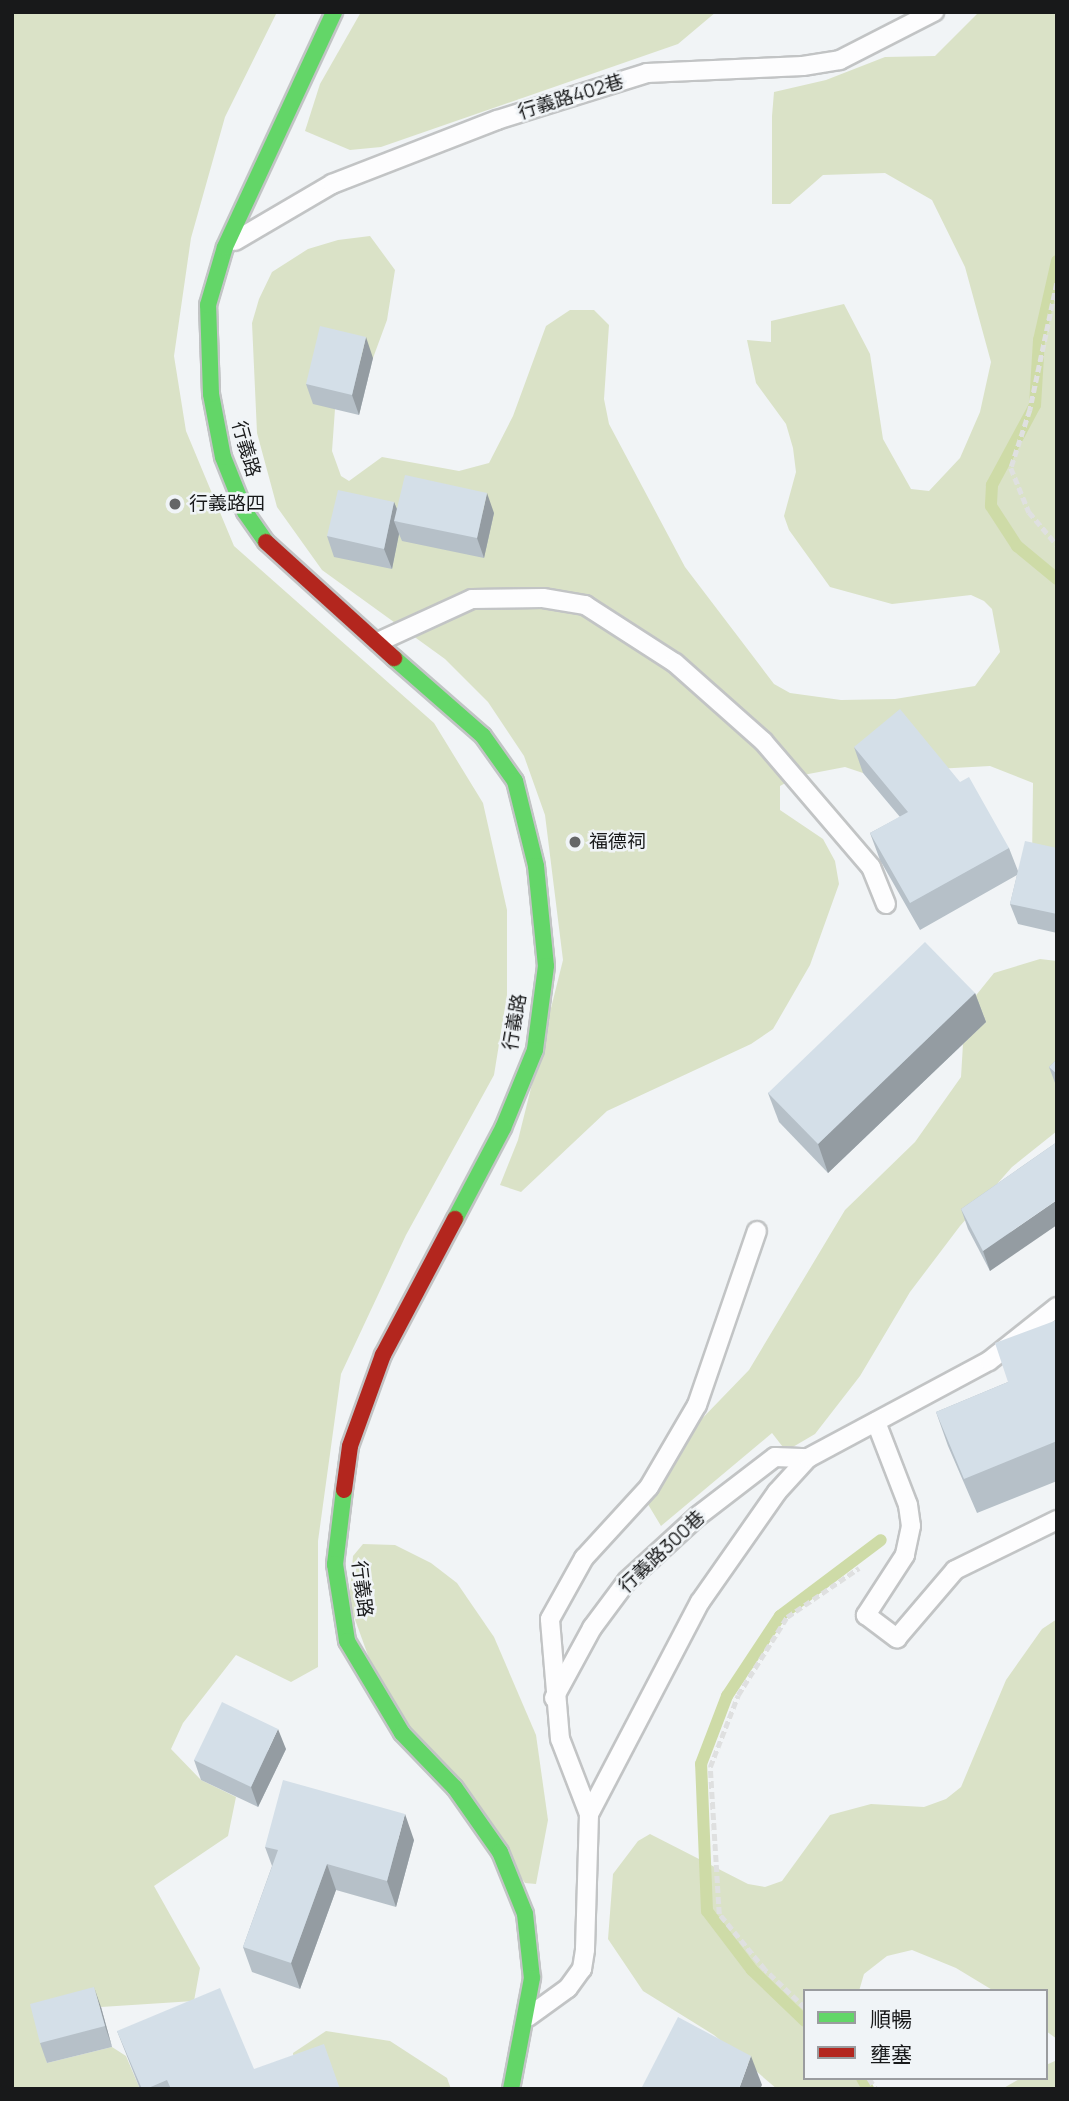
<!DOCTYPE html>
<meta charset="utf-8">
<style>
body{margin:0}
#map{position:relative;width:1069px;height:2101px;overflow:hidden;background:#f1f4f6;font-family:Manrope,"Noto Sans TC",sans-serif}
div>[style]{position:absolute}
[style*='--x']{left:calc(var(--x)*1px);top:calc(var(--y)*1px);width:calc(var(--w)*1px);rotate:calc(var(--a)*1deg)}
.green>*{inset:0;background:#dae2c7}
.stream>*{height:12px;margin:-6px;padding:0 6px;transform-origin:6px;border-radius:6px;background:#cedba7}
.path>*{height:4.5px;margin-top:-2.25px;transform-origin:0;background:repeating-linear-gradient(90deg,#dfe0e0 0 7px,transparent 0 10.5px)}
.roads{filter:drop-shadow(2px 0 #c2c4c5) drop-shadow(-2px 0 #c2c4c5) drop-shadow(0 2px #c2c4c5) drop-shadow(0 -2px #c2c4c5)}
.lane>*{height:18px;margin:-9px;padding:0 9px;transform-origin:9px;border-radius:9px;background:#fdfdfe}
.fast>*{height:16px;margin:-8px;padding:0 8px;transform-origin:8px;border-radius:8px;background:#63d668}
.jam>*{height:16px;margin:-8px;padding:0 8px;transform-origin:8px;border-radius:8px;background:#b3261e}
.wall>*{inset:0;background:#b6c0c8}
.shaded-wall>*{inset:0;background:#949ca2}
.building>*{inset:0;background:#d4dfe8}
.dots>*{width:19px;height:19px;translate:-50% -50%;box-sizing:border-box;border:4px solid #f0f4f7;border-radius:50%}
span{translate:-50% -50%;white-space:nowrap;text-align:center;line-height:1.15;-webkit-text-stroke:5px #f0f4f7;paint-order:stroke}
.street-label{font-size:19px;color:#18191a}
.poi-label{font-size:19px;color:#18191a}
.left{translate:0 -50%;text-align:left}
.frame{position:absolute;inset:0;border:14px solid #18191a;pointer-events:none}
.legend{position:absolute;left:803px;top:1989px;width:245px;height:91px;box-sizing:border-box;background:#f0f4f7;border:2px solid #9a9c9f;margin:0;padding:9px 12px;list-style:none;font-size:21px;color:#18191a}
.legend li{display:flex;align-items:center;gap:14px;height:35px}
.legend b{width:35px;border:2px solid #9a9c9f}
</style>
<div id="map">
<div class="green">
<div style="clip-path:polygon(12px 12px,277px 12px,225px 117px,191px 238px,174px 356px,186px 431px,234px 546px,434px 723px,483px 803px,507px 910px,507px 995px,494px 1075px,406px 1235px,341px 1374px,318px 1541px,318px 1667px,291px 1682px,236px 1655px,183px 1723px,171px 1749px,201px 1780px,236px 1797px,228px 1836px,154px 1886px,200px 1968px,194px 2001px,101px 2007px,37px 2024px,47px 2063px,112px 2047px,126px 2056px,140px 2089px,12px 2089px)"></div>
<div style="clip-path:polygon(361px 12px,716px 12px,678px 44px,381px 147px,350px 150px,305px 131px,320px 84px)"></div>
<div style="clip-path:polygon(979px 12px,1057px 12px,1057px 866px,1032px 861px,1033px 783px,990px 766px,863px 773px,845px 767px,798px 776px,780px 786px,780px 810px,823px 839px,835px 861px,839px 884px,810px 965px,773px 1029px,751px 1044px,607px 1111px,521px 1192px,500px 1185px,518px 1140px,563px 960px,545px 815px,524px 756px,488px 702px,445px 659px,322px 570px,277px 507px,257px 433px,252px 323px,259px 299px,272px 272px,308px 249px,338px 240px,370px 236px,395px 270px,387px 320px,373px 358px,335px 409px,332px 451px,341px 476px,349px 481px,382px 457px,459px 471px,489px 463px,513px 416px,546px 326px,570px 310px,594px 310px,609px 325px,604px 399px,609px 424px,685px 567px,774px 684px,790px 693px,841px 700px,895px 699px,975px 686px,1000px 652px,992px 609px,984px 601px,971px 595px,892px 604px,830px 587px,789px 530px,784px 516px,796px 472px,793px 448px,786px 424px,756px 383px,747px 340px,771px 342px,771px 321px,844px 304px,870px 354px,883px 439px,911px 489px,929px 491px,960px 458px,980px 412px,991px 362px,965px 267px,932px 200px,885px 173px,823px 175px,790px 204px,772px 204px,772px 116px,774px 92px,826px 80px,885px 57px,935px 56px)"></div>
<div style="clip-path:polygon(1040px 959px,1057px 961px,1057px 1131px,1012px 1167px,960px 1226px,910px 1292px,860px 1376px,815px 1434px,786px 1451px,772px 1433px,661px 1526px,646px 1501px,691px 1430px,749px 1370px,845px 1210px,915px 1142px,961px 1077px,963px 1044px,985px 1022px,969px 1004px,994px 973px)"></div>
<div style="clip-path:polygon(363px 1544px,395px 1545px,431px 1563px,457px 1583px,494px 1637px,536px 1735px,548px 1820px,536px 1884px,525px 1883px,378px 1683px,349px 1603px,353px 1556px)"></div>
<div style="clip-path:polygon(1057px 1619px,1057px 2039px,1046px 2031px,1046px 1991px,994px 1991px,956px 1968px,912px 1950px,887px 1956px,864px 1974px,859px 1991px,805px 1991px,805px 2078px,869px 2078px,863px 2088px,777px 2089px,714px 2035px,643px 1991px,608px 1939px,613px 1874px,638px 1841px,650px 1834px,748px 1884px,765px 1887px,782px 1881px,830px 1815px,871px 1804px,924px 1807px,946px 1799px,961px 1787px,1006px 1680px,1042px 1629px)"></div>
<div style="clip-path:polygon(326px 2031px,390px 2041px,447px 2078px,451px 2089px,340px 2089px,294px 2083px,293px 2053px)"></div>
<div style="clip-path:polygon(1057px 2060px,1057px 2089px,1002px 2089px,1021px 2078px,1046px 2078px,1046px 2065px)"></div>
</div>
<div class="stream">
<div style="--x:1057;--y:261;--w:81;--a:102.8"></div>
<div style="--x:1039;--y:340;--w:65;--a:93.5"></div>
<div style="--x:1035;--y:405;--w:91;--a:118.3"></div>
<div style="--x:992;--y:485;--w:21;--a:93"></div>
<div style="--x:991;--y:506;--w:48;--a:57"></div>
<div style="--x:1017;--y:546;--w:52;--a:39.5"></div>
<div style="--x:805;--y:2021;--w:74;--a:-136.1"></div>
<div style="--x:752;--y:1970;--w:74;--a:-127.3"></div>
<div style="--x:707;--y:1911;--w:147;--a:-92.3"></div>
<div style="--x:701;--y:1764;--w:73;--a:-69.1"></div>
<div style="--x:727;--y:1696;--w:96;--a:-56.5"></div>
<div style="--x:780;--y:1616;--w:126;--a:-37"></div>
<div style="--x:862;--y:2078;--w:13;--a:61"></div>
</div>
<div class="path">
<div style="--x:1057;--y:283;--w:130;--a:102"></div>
<div style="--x:1030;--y:410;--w:61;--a:108.1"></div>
<div style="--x:1011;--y:468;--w:48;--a:67.8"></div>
<div style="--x:1029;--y:512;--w:43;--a:49.7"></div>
<div style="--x:805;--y:2008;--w:55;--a:-136.5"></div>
<div style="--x:765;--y:1970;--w:72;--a:-129.4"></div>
<div style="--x:719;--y:1914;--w:147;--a:-93.5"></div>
<div style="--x:710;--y:1767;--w:77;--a:-68.7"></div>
<div style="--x:738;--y:1695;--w:92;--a:-57.9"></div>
<div style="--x:787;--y:1617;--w:87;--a:-34.2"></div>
<div style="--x:869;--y:2078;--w:13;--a:58"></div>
</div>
<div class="roads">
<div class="lane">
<div style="--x:235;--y:241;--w:113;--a:-30.4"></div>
<div style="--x:332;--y:184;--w:177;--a:-21.2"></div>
<div style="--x:497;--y:120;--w:157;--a:-17.4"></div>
<div style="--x:647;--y:73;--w:156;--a:-2.6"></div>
<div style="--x:803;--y:66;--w:37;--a:-9"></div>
<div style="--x:840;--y:60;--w:106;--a:-27.1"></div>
<div style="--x:378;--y:642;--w:103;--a:-24.6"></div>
<div style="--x:472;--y:599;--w:71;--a:-0.8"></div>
<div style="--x:543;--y:598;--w:43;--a:9.5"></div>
<div style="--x:585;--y:605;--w:107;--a:32.8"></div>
<div style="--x:675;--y:663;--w:118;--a:41.6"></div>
<div style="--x:763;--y:741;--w:166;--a:49.4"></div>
<div style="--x:871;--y:867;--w:40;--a:68"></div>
<div style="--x:876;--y:1422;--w:89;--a:68.9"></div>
<div style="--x:908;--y:1505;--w:21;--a:82"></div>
<div style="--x:911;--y:1526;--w:30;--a:102"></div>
<div style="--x:905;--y:1555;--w:72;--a:123"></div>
<div style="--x:866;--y:1615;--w:39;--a:37"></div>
<div style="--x:897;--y:1638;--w:89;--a:-49.5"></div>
<div style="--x:955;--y:1570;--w:114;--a:-26.1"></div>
<div style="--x:554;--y:1698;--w:80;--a:-61.5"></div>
<div style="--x:592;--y:1628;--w:59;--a:-53.3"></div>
<div style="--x:627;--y:1581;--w:96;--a:-42.5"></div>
<div style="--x:698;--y:1516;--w:97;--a:-37.5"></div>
<div style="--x:775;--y:1457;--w:33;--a:2"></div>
<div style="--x:589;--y:1814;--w:239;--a:-62.4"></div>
<div style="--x:700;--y:1602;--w:134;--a:-55"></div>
<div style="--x:777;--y:1492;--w:46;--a:-47.6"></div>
<div style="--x:808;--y:1458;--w:205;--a:-28.2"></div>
<div style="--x:989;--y:1361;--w:87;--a:-38.5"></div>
<div style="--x:528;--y:2017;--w:49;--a:-35.9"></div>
<div style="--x:568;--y:1988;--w:24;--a:-54"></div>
<div style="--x:582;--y:1969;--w:20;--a:-81"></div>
<div style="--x:585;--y:1949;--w:135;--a:-88.3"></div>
<div style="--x:589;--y:1814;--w:80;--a:-111.1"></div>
<div style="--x:560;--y:1739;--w:120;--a:-94.8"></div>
<div style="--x:550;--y:1619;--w:70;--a:-60.9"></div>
<div style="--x:584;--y:1558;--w:96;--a:-47.5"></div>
<div style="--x:649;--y:1487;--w:95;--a:-59.7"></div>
<div style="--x:697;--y:1405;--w:184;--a:-71"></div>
</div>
<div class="fast">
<div style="--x:266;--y:542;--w:37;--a:-125"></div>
<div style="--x:245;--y:512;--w:59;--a:-111.8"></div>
<div style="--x:223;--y:457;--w:64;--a:-100.8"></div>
<div style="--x:211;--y:394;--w:89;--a:-91.9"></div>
<div style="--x:208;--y:305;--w:60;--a:-73.7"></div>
<div style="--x:225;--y:247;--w:259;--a:-65.1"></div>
<div style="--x:394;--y:658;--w:118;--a:41.2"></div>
<div style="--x:483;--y:736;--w:55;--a:54.6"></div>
<div style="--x:515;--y:781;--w:88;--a:76.1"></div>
<div style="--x:536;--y:866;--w:100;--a:84.3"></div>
<div style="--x:546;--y:966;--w:85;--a:97.5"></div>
<div style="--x:535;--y:1050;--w:84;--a:112.3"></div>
<div style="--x:503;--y:1128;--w:103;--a:117.8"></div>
<div style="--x:344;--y:1490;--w:75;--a:96.9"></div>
<div style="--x:335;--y:1564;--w:78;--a:81.1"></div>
<div style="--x:347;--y:1641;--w:107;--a:59.1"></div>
<div style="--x:402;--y:1733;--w:76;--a:46.1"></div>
<div style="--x:455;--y:1788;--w:78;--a:54.9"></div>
<div style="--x:500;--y:1852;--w:67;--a:68"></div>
<div style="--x:525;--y:1914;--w:64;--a:83.8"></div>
<div style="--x:532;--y:1978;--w:113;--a:100.7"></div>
</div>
<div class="jam">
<div style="--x:266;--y:542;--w:173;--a:42.2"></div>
<div style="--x:344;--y:1490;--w:44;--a:-82.2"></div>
<div style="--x:350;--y:1446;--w:97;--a:-70.1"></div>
<div style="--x:383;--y:1355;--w:154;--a:-62.1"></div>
</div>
</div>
<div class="wall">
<div style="clip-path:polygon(373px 358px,359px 415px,313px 404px,306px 384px)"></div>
<div style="clip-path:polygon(394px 502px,397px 509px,494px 513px,484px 558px,402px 541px,399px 534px,392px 569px,334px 557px,327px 536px)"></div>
<div style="clip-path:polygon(854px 747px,1009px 848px,1018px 871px,1057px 848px,1057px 933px,1018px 924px,1010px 904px,1017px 875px,920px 930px,880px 860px,870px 833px,900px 817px,863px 773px)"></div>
<div style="clip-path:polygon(975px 993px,986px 1022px,828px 1173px,779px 1122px,768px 1093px)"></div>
<div style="clip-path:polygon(1057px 1059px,1057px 1088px,1049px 1067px)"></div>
<div style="clip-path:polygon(1057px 1142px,990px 1271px,968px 1229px,961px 1209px)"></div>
<div style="clip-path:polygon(1057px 1320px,1057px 1481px,977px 1513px,948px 1446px,936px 1412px,1008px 1382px)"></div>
<div style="clip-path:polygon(286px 1749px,258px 1807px,201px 1780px,194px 1760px)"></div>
<div style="clip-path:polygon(414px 1840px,396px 1907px,336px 1890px,300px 1989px,252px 1972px,243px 1947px,272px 1866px,265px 1847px)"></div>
<div style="clip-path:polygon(101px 2007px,112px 2047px,47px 2063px,40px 2043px)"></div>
<div style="clip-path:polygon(117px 2031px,254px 2069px,340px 2089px,140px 2089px)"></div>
</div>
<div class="shaded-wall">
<div style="clip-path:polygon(366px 337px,373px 358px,359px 415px,352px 395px)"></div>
<div style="clip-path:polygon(487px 493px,494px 513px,484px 558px,477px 538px)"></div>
<div style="clip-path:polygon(394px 502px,402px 522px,394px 521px,399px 534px,392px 569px,384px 549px)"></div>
<div style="clip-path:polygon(975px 993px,986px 1022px,828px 1173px,818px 1144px)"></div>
<div style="clip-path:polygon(1057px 1200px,1057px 1225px,990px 1271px,983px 1251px)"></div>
<div style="clip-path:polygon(278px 1729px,286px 1749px,258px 1807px,251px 1787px)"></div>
<div style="clip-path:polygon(405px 1814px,414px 1840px,396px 1907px,387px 1881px)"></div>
<div style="clip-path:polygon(327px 1864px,336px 1890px,300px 1989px,291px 1963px)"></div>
<div style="clip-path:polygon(94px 1987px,101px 2007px,112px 2047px,105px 2026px)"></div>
<div style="clip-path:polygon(751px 2056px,762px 2085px,760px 2089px,739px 2089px)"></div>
</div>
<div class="building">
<div style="clip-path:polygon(320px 326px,366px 337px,352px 395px,306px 384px)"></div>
<div style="clip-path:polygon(405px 475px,487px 493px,477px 538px,394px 521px)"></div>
<div style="clip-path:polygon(338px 490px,394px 502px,384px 549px,327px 536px)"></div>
<div style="clip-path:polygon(900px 709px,960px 782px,969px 777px,1009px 848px,910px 903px,870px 833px,908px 812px,854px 747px)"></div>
<div style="clip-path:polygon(1025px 841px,1057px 848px,1057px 914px,1010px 904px)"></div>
<div style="clip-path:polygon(925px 942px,975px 993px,818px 1144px,768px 1093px)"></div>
<div style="clip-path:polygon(1057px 1059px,1057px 1074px,1049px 1067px)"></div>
<div style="clip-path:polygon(1057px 1142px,1057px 1200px,983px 1251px,961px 1209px)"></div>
<div style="clip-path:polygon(1057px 1320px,1057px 1441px,964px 1479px,936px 1412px,1008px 1382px,995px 1343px)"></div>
<div style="clip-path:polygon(222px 1702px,278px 1729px,251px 1787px,194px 1760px)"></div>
<div style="clip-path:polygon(283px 1780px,405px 1814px,387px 1881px,327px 1864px,291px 1963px,243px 1947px,278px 1850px,265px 1847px)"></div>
<div style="clip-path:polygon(94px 1987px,105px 2026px,40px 2043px,30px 2004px)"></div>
<div style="clip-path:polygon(220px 1988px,254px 2069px,324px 2044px,340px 2089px,171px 2089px,167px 2080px,146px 2089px,142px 2089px,117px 2031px)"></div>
<div style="clip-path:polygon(678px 2017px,751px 2056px,739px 2089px,641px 2089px)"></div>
</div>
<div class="dots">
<div style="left:175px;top:504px;background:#646667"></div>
<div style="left:575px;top:842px;background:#646667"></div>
</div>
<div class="street-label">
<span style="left:571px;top:97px;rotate:-17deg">行義路402巷</span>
<span style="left:246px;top:449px;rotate:74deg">行義路</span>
<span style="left:515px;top:1022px;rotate:-80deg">行義路</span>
<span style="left:662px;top:1552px;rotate:-43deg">行義路300巷</span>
<span style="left:362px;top:1589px;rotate:83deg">行義路</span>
</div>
<div class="poi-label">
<span class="left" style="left:189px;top:504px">行義路四</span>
<span class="left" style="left:589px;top:842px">福德祠</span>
</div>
<div class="frame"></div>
<ul class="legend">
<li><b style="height:9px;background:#63d668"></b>順暢</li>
<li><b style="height:9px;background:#b3261e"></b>壅塞</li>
</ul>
</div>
